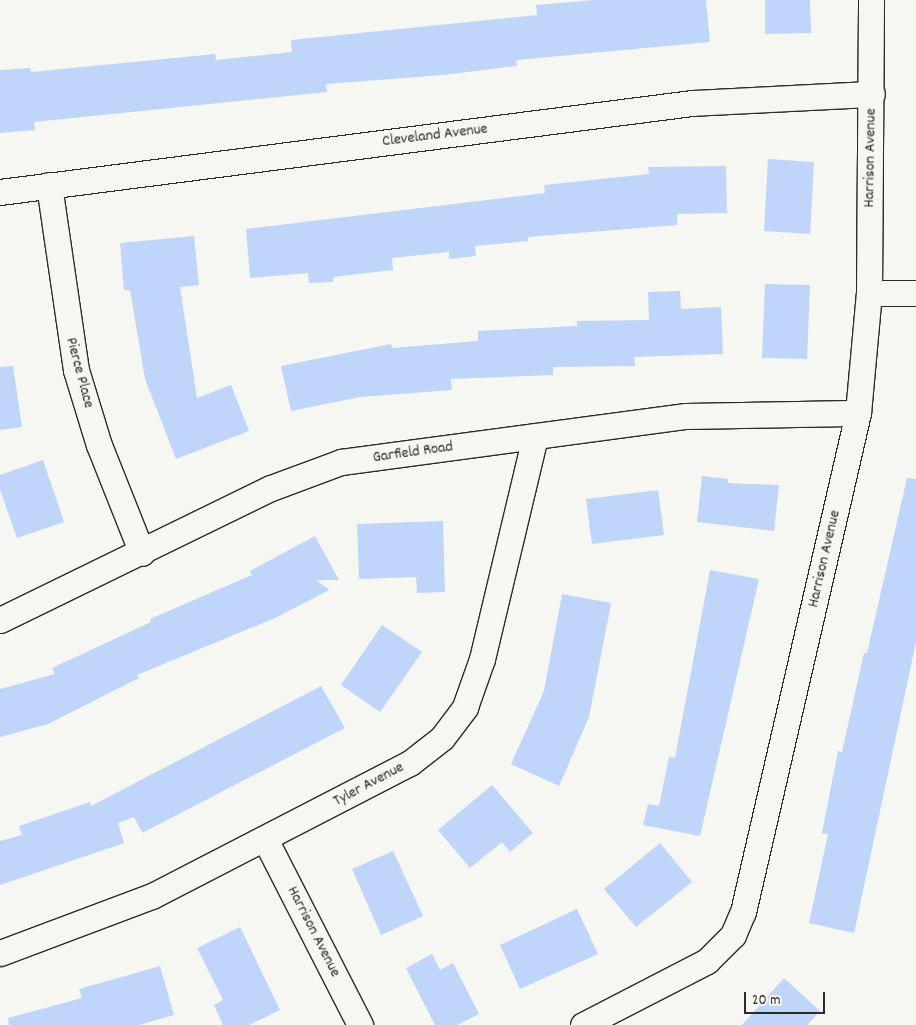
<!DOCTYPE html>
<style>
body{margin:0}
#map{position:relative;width:916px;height:1025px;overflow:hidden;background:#f6f6f2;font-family:Dekko,sans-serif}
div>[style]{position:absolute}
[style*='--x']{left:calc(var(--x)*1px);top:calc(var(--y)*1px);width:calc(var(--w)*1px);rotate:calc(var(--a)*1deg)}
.building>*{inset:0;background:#c0d5fa}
.roads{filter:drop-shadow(1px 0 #2b2b2b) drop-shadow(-1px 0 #2b2b2b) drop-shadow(0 1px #2b2b2b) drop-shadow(0 -1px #2b2b2b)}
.street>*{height:25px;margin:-12.5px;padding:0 12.5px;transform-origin:12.5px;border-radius:12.5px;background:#f6f6f2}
span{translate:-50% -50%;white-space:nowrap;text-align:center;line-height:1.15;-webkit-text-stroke:4px #f6f6f2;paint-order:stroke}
.street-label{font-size:16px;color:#2b2b2b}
.scale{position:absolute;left:744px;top:992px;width:81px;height:22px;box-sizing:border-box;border:2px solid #2b2b2b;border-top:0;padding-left:6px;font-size:15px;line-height:18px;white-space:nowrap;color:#2b2b2b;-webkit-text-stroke:4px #f6f6f2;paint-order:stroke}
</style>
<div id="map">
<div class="building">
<div style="clip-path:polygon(595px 0,706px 0,710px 42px,516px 60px,517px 66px,443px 75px,326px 84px,327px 92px,34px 122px,35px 130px,0 133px,0 70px,30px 68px,31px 72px,215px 54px,216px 60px,292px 52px,291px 40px,537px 15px,536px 5px)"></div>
<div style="clip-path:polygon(765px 0,810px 0,811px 33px,765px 34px)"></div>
<div style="clip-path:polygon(768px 159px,814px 162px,810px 234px,764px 231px)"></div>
<div style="clip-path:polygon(726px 166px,727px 213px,677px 214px,677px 225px,528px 237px,528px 241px,475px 246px,476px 256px,449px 259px,449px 252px,392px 258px,393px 270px,333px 277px,333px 282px,309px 283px,308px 273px,250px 278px,246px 229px,545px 193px,544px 185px,649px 174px,648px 167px)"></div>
<div style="clip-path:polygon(194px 236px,199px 285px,180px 287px,197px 398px,231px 385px,249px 431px,176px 459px,145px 379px,130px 290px,124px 290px,120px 243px)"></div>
<div style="clip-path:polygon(765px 284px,810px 285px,807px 359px,762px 358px)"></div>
<div style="clip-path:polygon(680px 291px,681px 309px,721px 307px,723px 354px,634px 357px,635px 366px,553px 367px,553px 375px,451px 379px,452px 390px,360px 397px,291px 411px,281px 366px,391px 344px,392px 348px,478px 341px,478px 331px,577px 326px,577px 321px,649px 320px,648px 292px)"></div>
<div style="clip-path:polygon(13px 366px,22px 427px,0 430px,0 367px)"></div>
<div style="clip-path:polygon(43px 460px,64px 522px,17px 538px,0 490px,0 475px)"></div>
<div style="clip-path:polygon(702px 476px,728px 479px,728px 483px,779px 485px,774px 531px,697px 522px)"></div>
<div style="clip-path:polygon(907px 478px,916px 479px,916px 642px,854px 933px,809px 923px,828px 834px,822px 833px,838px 751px,842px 752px,864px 653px,867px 653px)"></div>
<div style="clip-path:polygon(658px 490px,664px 535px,592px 544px,586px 499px)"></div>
<div style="clip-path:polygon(443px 521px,445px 592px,417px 593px,416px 577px,359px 579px,357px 524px)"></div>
<div style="clip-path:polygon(315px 536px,339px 580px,316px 580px,329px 590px,275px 618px,137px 675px,139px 678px,48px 724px,0 737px,0 689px,55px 674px,52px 668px,151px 622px,150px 619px,252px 575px,250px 571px)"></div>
<div style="clip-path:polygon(710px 570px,759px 579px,700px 836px,643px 825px,648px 804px,659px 806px,669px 757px,675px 758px)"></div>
<div style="clip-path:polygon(562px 594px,611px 603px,589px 717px,559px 786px,511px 764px,544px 691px)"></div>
<div style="clip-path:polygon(382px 625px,422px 652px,380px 712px,341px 685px)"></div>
<div style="clip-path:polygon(321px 686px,345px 728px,142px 833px,134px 817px,118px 823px,124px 843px,0 885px,0 841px,22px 835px,19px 826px,90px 802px,91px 806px)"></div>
<div style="clip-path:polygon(492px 785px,533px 833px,510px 852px,502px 842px,470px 868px,438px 830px)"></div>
<div style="clip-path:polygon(660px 843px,692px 882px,636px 927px,604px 889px)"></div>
<div style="clip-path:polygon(393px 851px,423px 916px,381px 935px,352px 869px)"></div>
<div style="clip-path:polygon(577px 909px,598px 954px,520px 989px,500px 945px)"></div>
<div style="clip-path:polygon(240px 927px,280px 1010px,249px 1025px,223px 1025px,214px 1005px,223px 1000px,197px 948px)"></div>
<div style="clip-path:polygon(432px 954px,440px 970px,453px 963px,479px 1014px,457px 1025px,435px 1025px,406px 968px)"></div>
<div style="clip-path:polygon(160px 966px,174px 1015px,139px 1025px,9px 1025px,8px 1018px,82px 998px,79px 989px)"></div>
<div style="clip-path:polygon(784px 978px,820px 1011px,807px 1025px,742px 1025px)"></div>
</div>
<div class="roads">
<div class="street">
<div style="--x:49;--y:185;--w:187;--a:81.7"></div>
<div style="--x:76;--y:370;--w:78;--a:73"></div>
<div style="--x:99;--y:445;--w:116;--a:68.3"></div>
<div style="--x:0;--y:192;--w:698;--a:-7.33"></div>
<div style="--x:692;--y:103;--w:180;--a:-2.9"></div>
<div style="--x:869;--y:293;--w:47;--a:0"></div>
<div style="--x:0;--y:620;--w:301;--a:-26"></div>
<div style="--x:271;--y:488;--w:75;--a:-20.4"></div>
<div style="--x:341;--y:462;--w:348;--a:-7.6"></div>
<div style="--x:686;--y:416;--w:172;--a:-1"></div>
<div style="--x:265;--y:839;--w:209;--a:62.9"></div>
<div style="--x:0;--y:953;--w:162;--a:-20.6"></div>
<div style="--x:152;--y:896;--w:290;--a:-27.3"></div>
<div style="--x:410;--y:763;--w:41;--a:-38"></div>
<div style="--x:442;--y:738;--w:39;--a:-53"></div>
<div style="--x:465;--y:707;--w:51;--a:-70.5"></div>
<div style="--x:482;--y:659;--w:229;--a:-76.6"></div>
<div style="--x:583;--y:1025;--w:140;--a:-27.3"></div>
<div style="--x:707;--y:961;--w:37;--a:-45"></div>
<div style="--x:733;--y:935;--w:25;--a:-67"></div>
<div style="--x:743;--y:912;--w:512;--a:-77.02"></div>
<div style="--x:858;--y:413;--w:121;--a:-84.8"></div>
<div style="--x:869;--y:293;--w:293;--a:-89.6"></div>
</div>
</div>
<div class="street-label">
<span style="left:435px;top:136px;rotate:-7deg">Cleveland Avenue</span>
<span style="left:871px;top:158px;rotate:-89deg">Harrison Avenue</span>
<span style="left:79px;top:373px;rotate:75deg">Pierce Place</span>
<span style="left:413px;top:453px;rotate:-8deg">Garfield Road</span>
<span style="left:825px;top:559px;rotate:-77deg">Harrison Avenue</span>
<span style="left:369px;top:785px;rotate:-28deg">Tyler Avenue</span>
<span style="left:313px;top:932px;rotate:63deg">Harrison Avenue</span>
</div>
<div class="scale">20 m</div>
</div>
